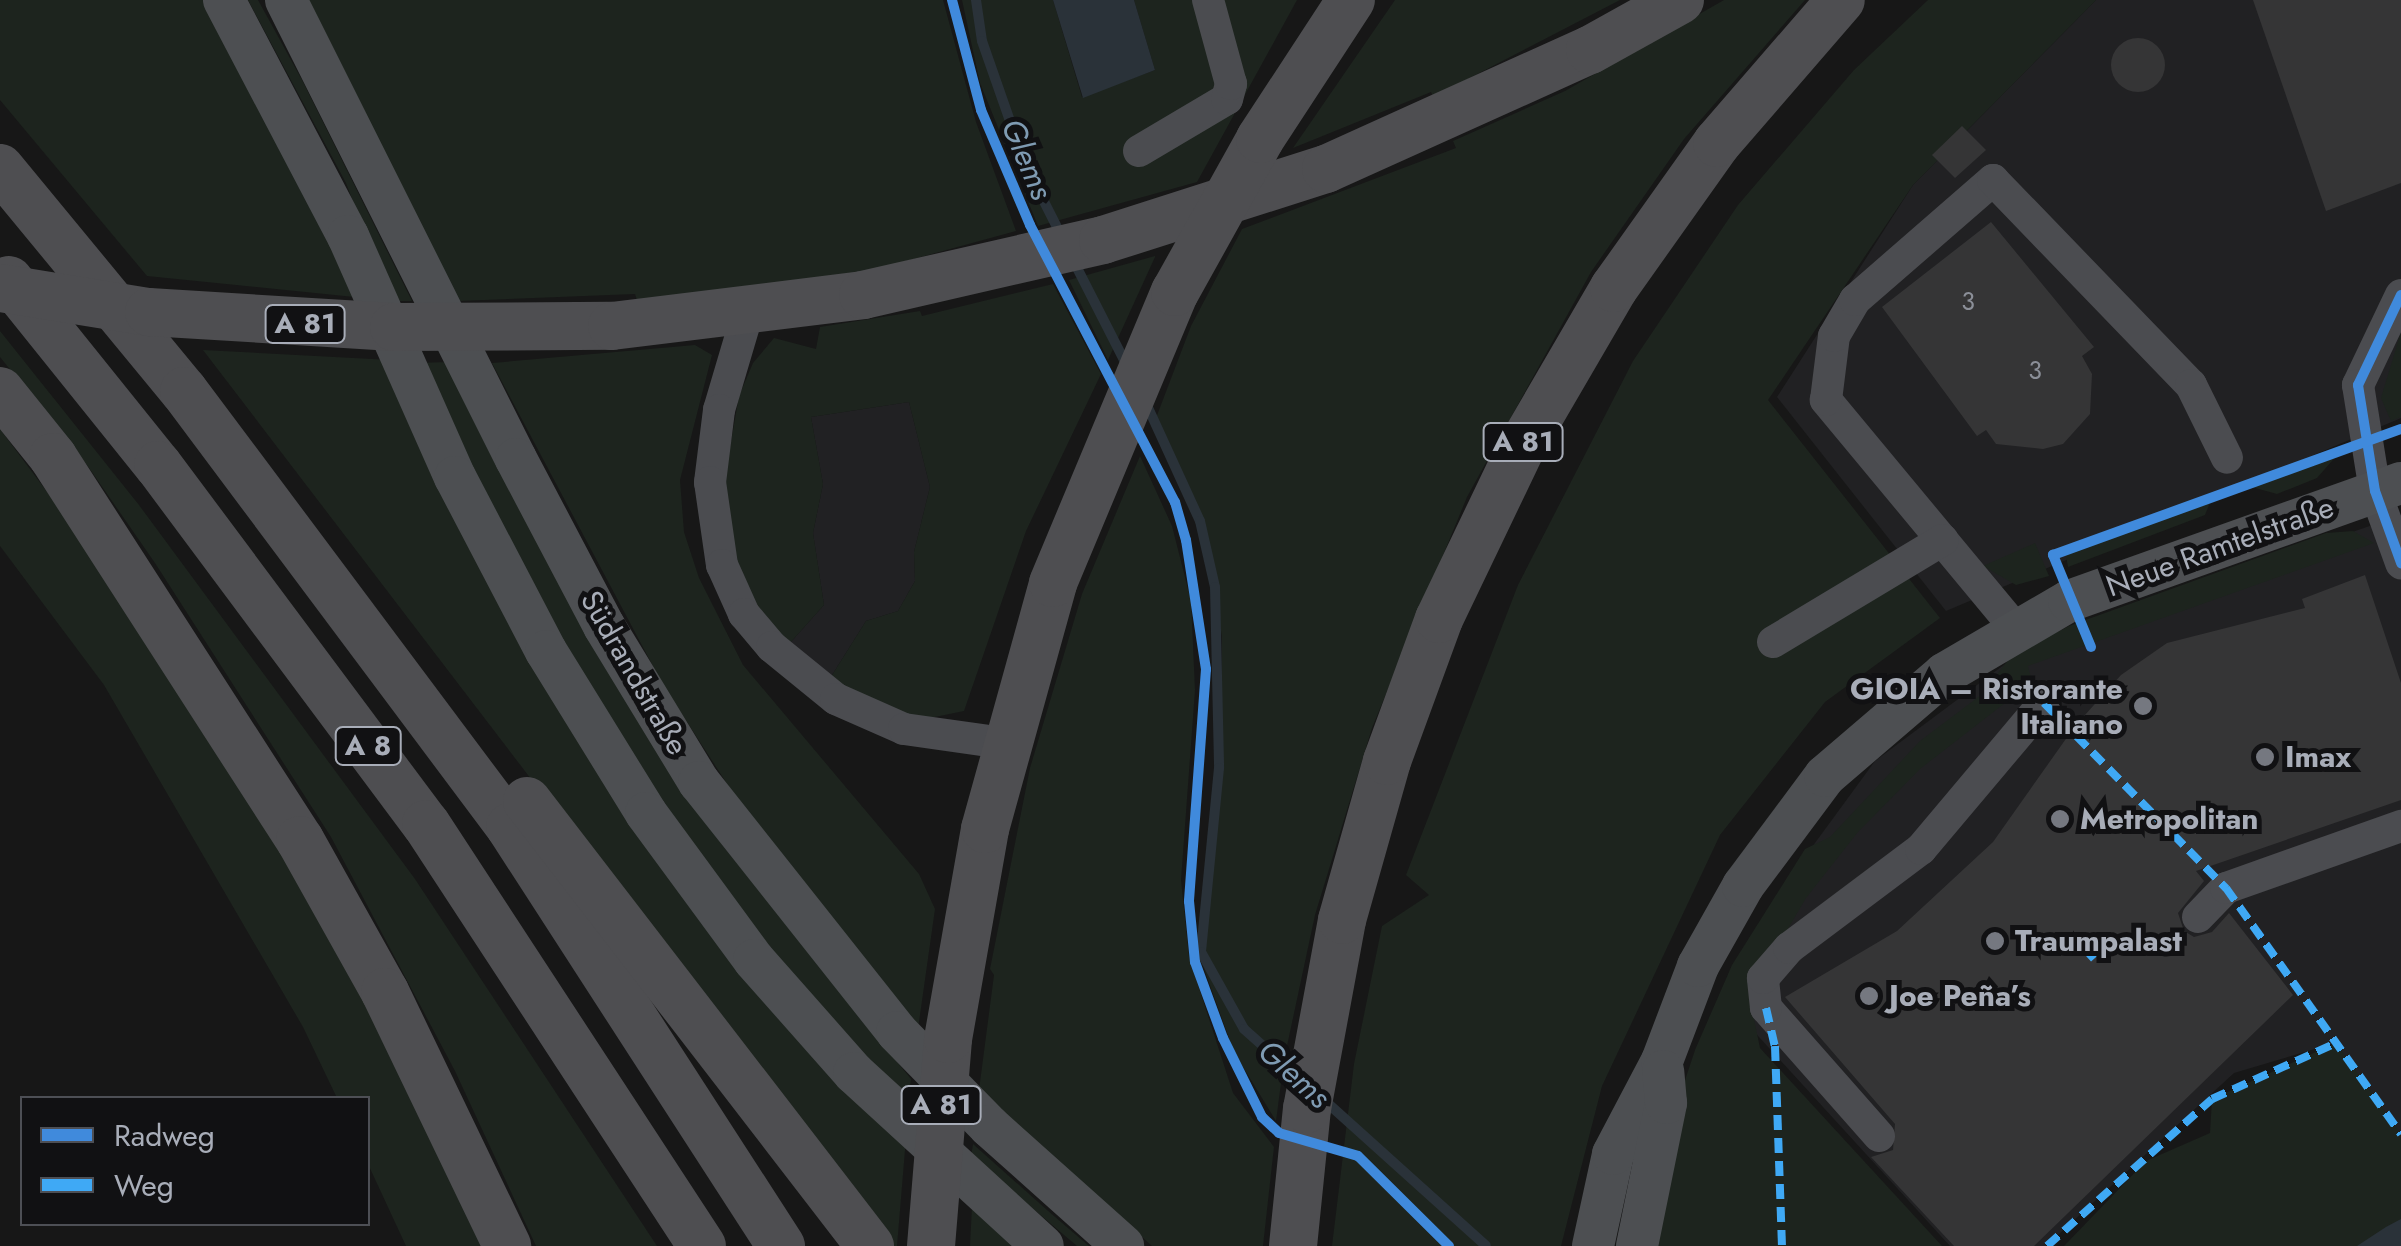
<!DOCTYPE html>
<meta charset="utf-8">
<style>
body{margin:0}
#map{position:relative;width:2401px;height:1246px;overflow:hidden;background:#171717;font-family:Jost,sans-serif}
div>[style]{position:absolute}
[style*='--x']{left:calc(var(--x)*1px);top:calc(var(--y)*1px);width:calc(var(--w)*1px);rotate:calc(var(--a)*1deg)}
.built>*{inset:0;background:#212123}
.green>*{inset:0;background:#1d241e}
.water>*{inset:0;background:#2a3239}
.stream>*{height:10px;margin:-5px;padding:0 5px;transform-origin:5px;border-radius:5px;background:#2a3239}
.building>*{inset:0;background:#353536}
.round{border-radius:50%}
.minor>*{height:32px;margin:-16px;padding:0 16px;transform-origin:16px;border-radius:16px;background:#4b4c50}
.major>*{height:42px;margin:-21px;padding:0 21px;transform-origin:21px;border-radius:21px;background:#4d4f52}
.highway>*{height:48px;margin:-24px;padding:0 24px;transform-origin:24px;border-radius:24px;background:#4e4e51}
.quiet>*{height:8px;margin-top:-4px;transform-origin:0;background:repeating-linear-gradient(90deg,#3fa9f5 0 15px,transparent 0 23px)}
.cycleway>*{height:10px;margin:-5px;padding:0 5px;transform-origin:5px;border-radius:5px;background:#408adc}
.dots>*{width:28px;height:28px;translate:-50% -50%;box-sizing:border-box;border:5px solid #111113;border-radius:50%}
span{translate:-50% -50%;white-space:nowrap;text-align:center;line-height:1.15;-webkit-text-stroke:10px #111113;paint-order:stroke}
.number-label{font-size:25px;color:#8b8f98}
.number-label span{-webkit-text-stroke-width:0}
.shield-label span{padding:2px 8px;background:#111113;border:2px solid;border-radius:8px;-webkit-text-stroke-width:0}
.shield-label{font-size:28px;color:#a8adb8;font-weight:700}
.street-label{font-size:30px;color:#a8adb8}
.poi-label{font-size:30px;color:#a8adb8;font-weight:700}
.right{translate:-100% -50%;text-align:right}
.left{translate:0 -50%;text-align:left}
.water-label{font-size:32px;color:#7f9bb3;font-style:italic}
.legend{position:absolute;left:20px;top:1096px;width:350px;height:130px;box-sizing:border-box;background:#111113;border:2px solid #4d4f55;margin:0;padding:12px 18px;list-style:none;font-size:30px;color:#a8adb8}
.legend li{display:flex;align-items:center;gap:20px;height:50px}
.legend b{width:50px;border:2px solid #4d4f55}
</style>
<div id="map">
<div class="built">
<div style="clip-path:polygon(2096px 0,2401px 0,2401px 418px,1946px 611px,1777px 397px,1913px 185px)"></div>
<div style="clip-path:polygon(909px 402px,930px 487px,914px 552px,915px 581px,898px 611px,866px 621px,829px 680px,789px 644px,824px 605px,813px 533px,823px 484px,811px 417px)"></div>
<div style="clip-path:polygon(2401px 515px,2401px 1149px,2335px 1043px,2234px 1073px,2046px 1246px,1950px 1246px,1727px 1002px,1782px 888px,1875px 761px,2032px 644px)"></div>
</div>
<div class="green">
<div style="clip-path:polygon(0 0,205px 0,364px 298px,147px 276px,0 100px)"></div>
<div style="clip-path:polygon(248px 0,258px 0,302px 80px,412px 301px,391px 301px,346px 183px)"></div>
<div style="clip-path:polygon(307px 0,943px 0,976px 122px,1016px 231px,866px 272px,637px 300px,635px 294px,458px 301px)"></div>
<div style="clip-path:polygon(962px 0,1053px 0,1082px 97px,1155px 70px,1134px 0,1297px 0,1197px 182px,1038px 226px,980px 83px)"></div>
<div style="clip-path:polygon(1395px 0,1620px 0,1433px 97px,1431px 92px,1293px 148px)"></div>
<div style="clip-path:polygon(1724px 0,1805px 0,1684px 139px,1591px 272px,1467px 497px,1372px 728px,1315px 915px,1284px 1060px,1245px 1025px,1203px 952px,1222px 767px,1222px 637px,1203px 520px,1156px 418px,1191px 326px,1242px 229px,1456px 148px,1453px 141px,1565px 91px)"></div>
<div style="clip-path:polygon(1928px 0,2096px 0,1913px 185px,1768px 400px,1940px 618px,1825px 702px,1720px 835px,1602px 1086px,1561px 1246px,1332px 1246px,1354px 1064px,1382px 926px,1429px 895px,1406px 875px,1518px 585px,1633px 361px,1738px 205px,1854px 70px)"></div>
<div style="clip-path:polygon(1155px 256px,1155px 257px,1108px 360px,1069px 280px)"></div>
<div style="clip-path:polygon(1053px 284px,1101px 374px,1026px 531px,964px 711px,925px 719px,900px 715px,829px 680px,866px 621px,898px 611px,915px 581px,914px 552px,930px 487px,909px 402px,811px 417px,823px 484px,813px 533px,824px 605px,789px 644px,752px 599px,737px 562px,723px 487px,739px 396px,753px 363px,774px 338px,816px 349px,820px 327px,920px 311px,922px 316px)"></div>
<div style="clip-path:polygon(0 331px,139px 505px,415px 879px,657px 1246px,536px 1246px,455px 1071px,331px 837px,155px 563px,87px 465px,0 357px)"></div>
<div style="clip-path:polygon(2401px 332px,2401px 417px,2391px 421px,2381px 398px)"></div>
<div style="clip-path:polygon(695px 345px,712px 355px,680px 480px,684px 532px,699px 578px,743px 665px,919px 874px,935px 909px,918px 1029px,746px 813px,663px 685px,492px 363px)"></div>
<div style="clip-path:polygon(203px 350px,391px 360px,504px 587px,906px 1138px,897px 1246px,888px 1246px)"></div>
<div style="clip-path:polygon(451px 362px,723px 846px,911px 1079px,906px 1117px,773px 965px,554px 641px,413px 363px)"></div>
<div style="clip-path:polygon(0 429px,101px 564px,321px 914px,486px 1246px,406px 1246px,368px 1164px,368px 1098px,337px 1098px,303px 1027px,104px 685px,0 546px)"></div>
<div style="clip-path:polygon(2339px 453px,2317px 478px,2277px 494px,2248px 486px)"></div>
<div style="clip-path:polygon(1140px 456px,1172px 526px,1191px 601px,1195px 690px,1181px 880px,1189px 957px,1233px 1093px,1274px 1147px,1263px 1246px,1152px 1246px,979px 1090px,994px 975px,990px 969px,1030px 768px,1082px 594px)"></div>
<div style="clip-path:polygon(2212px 498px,2205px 515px,2068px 567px,2065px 550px)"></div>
<div style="clip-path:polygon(2353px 531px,2374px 543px,2028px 666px,2032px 682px,1920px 769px,1858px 832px,1806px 898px,1749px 995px,1760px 1048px,1942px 1246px,1651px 1246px,1677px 1104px,1695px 1050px,1732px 965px,1805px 849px,1830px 837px,1920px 741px,1981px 695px,2012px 655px,2069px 626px,2326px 533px)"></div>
<div style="clip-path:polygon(2035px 543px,2049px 576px,2016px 585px,1983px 566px)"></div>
<div style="clip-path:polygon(1199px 955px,1242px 1031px,1283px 1068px,1276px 1121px,1234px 1052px)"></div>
<div style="clip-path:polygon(2336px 1043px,2401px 1134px,2401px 1246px,2064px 1246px,2146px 1161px,2210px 1133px,2212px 1099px)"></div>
<div style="clip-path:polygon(973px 1144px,1047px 1210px,1089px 1246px,1077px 1246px,971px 1156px)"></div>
<div style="clip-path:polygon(972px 1206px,1019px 1246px,970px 1246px)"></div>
</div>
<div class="water">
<div style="clip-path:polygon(1053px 0,1134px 0,1155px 70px,1083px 98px)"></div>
<div style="clip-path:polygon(2401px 1219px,2401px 1246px,2357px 1246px,2386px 1227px)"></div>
</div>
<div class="stream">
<div style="--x:976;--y:0;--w:41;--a:81.7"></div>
<div style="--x:982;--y:41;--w:130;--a:70.7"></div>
<div style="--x:1025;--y:164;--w:84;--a:63.1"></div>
<div style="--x:1072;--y:258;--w:123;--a:63"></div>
<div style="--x:1145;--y:401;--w:132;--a:65.4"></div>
<div style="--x:1200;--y:521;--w:68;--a:77.2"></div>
<div style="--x:1215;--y:587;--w:181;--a:88.7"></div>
<div style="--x:1219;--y:768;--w:185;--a:95.6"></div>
<div style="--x:1201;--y:952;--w:88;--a:60.8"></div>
<div style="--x:1244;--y:1029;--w:74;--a:41.7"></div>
<div style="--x:1323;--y:1099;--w:219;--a:42"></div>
</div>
<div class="building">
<div style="clip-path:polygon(2253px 0,2401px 0,2401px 183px,2326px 211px)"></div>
<div class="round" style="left:2111px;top:38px;width:54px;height:54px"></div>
<div style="clip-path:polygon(1962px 126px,1986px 150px,1955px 178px,1932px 155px)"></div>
<div style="clip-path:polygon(1991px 222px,2094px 347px,2082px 356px,2092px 374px,2090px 414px,2063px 444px,2043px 449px,1996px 444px,1986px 430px,1977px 436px,1882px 307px)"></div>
<div style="clip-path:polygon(2365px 575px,2401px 683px,2401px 800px,2196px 871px,2204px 881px,2178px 913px,2184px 931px,2194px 937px,2212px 932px,2229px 913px,2293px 995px,2034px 1246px,1954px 1246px,1871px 1157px,1893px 1150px,1895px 1124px,1785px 997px,1897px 931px,1993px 842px,2075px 726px,2121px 675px,2167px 643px,2305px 608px,2302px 599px)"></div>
</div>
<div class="minor">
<div style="--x:1139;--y:151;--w:102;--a:-30.6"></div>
<div style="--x:1227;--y:99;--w:16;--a:-75"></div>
<div style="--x:1231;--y:84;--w:87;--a:-105.3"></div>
<div style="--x:2401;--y:295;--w:100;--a:115.5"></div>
<div style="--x:2358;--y:385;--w:107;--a:80.9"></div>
<div style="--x:2375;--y:491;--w:77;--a:70.1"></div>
<div style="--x:748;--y:312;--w:102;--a:106.5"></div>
<div style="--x:719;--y:410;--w:73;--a:97.1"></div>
<div style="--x:710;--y:482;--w:84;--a:81.8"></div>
<div style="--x:722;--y:565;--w:54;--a:65.8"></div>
<div style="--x:744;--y:614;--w:43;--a:49.7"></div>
<div style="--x:772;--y:647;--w:82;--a:39.1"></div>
<div style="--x:836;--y:699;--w:74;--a:23.8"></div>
<div style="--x:904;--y:729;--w:101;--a:8"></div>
<div style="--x:2016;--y:629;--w:298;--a:-129.7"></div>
<div style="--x:1826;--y:400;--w:64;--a:-82.9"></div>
<div style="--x:1834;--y:336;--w:42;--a:-59.7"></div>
<div style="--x:1855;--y:300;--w:183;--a:-41"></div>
<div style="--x:1993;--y:180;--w:285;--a:46"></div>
<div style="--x:2191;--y:385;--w:81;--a:63.7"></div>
<div style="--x:1773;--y:642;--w:198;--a:-31"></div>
<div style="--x:2198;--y:917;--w:40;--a:-46"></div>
<div style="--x:2226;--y:888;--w:186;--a:-19.5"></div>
<div style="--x:1879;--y:1136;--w:171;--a:-131.4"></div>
<div style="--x:1766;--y:1008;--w:30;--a:-96"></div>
<div style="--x:1763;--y:978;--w:40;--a:-49"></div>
<div style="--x:1789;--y:948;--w:165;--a:-36.9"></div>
<div style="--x:1921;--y:849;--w:191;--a:-49.9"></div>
</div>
<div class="major">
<div style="--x:224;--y:0;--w:267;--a:62.3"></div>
<div style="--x:348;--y:236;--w:264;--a:66.1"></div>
<div style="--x:455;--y:477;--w:196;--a:62.4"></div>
<div style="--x:546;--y:651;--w:190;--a:58.3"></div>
<div style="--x:646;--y:813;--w:182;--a:53.7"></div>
<div style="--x:754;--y:960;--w:151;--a:48.5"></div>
<div style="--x:854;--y:1073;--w:256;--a:42.5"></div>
<div style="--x:286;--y:0;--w:513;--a:63.39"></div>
<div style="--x:516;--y:459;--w:189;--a:62.2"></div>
<div style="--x:604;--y:626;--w:183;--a:58.7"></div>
<div style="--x:699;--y:782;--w:319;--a:51.6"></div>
<div style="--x:897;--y:1032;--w:132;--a:45.6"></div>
<div style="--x:989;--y:1126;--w:180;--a:41.8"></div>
<div style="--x:1593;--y:1246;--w:94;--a:-77.7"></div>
<div style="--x:1613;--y:1154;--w:105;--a:-62.2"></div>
<div style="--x:1662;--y:1061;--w:102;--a:-69.2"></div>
<div style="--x:1698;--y:966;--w:92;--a:-60.6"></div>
<div style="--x:1743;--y:886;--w:137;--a:-53.3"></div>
<div style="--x:1825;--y:776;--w:157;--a:-40.6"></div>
<div style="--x:1944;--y:674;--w:145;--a:-30.3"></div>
<div style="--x:2069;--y:601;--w:352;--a:-19.6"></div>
<div style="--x:1637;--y:1246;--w:146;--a:-78.5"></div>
<div style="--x:1666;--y:1103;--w:32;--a:-95"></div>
</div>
<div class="highway">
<div style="--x:0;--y:168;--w:289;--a:50.5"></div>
<div style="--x:184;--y:391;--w:544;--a:53.21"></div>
<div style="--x:510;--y:827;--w:499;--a:57.1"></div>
<div style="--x:9;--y:280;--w:238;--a:51.2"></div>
<div style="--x:158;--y:465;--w:448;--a:53.3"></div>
<div style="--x:426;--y:824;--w:504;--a:56.81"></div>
<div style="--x:0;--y:288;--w:151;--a:9.2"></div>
<div style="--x:149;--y:312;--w:245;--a:3.5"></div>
<div style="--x:394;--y:327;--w:218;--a:-0.3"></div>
<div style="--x:612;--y:326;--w:253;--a:-7"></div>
<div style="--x:863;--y:295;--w:246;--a:-12.9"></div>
<div style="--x:1103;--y:240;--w:234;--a:-17.7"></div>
<div style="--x:1326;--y:169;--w:290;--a:-24.3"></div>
<div style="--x:1590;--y:50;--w:103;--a:-29.1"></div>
<div style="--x:0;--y:391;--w:85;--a:51.2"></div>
<div style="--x:53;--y:457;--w:456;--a:57.2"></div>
<div style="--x:300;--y:840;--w:174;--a:60.8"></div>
<div style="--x:385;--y:992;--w:282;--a:64.3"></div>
<div style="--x:527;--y:801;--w:562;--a:52.38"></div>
<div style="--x:931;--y:1246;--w:208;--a:-85.3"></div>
<div style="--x:948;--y:1039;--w:213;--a:-80"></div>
<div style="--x:985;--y:829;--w:255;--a:-74.5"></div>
<div style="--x:1053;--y:583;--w:316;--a:-67.3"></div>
<div style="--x:1175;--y:292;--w:175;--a:-60.9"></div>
<div style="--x:1260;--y:139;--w:166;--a:-56.8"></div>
<div style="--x:1293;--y:1246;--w:138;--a:-84.2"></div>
<div style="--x:1307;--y:1109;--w:192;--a:-79.5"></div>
<div style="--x:1342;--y:920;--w:165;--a:-74.2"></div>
<div style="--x:1387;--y:761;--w:151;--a:-69.9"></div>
<div style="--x:1439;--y:619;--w:192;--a:-64.4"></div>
<div style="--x:1522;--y:446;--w:183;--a:-59.8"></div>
<div style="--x:1614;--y:288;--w:178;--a:-54.6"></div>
<div style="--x:1717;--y:143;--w:189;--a:-49.1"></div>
</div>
<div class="quiet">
<div style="--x:2044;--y:703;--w:260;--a:45.5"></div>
<div style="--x:2226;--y:888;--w:302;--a:54.6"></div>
<div style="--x:2086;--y:950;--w:12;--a:48"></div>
<div style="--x:1766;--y:1008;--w:39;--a:77"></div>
<div style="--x:1775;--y:1046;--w:200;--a:88"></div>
<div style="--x:2047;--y:1246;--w:221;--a:-41.7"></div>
<div style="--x:2212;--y:1099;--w:136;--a:-24.3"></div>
</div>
<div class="cycleway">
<div style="--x:952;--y:0;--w:114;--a:75.2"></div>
<div style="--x:981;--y:110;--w:125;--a:66.9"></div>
<div style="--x:1030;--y:225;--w:313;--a:62.4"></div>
<div style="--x:1175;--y:502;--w:40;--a:74"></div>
<div style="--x:1186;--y:540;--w:131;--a:81.2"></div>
<div style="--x:1206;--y:669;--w:233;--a:94.2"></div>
<div style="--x:1189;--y:901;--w:61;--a:84.4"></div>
<div style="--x:1195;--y:962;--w:81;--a:69.8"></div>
<div style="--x:1223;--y:1038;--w:88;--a:63.7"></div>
<div style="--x:1262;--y:1117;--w:23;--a:43"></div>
<div style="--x:1279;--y:1133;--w:82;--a:16.2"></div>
<div style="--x:1358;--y:1156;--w:128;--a:44.7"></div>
<div style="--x:2401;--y:295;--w:100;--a:115.5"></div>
<div style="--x:2358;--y:385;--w:107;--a:80.9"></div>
<div style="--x:2375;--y:491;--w:77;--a:70.1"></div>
<div style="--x:2091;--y:647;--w:100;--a:-112.4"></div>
<div style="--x:2053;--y:555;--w:370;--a:-19.9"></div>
</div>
<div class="dots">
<div style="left:2143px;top:706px;background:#757880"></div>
<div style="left:2265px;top:757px;background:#757880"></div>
<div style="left:2060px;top:819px;background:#757880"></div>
<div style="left:1995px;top:941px;background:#757880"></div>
<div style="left:1869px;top:996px;background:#757880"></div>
</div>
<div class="number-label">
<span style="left:1968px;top:301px">3</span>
<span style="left:2035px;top:370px">3</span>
</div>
<div class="shield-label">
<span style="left:305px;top:324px">A 81</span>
<span style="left:1523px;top:442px">A 81</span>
<span style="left:368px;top:746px">A 8</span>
<span style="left:941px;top:1105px">A 81</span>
</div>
<div class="street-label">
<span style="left:2220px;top:547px;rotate:-20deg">Neue Ramtelstraße</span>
<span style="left:634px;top:673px;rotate:60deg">Südrandstraße</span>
</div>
<div class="poi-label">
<span class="right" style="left:2123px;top:706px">GIOIA – Ristorante<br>Italiano</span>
<span class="left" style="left:2285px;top:757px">Imax</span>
<span class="left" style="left:2080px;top:819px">Metropolitan</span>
<span class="left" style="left:2015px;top:941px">Traumpalast</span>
<span class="left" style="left:1889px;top:996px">Joe Peña’s</span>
</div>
<div class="water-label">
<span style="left:1027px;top:159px;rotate:67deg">Glems</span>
<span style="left:1294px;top:1074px;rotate:42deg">Glems</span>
</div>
<ul class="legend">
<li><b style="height:12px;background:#408adc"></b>Radweg</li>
<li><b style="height:12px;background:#3fa9f5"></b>Weg</li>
</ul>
</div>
